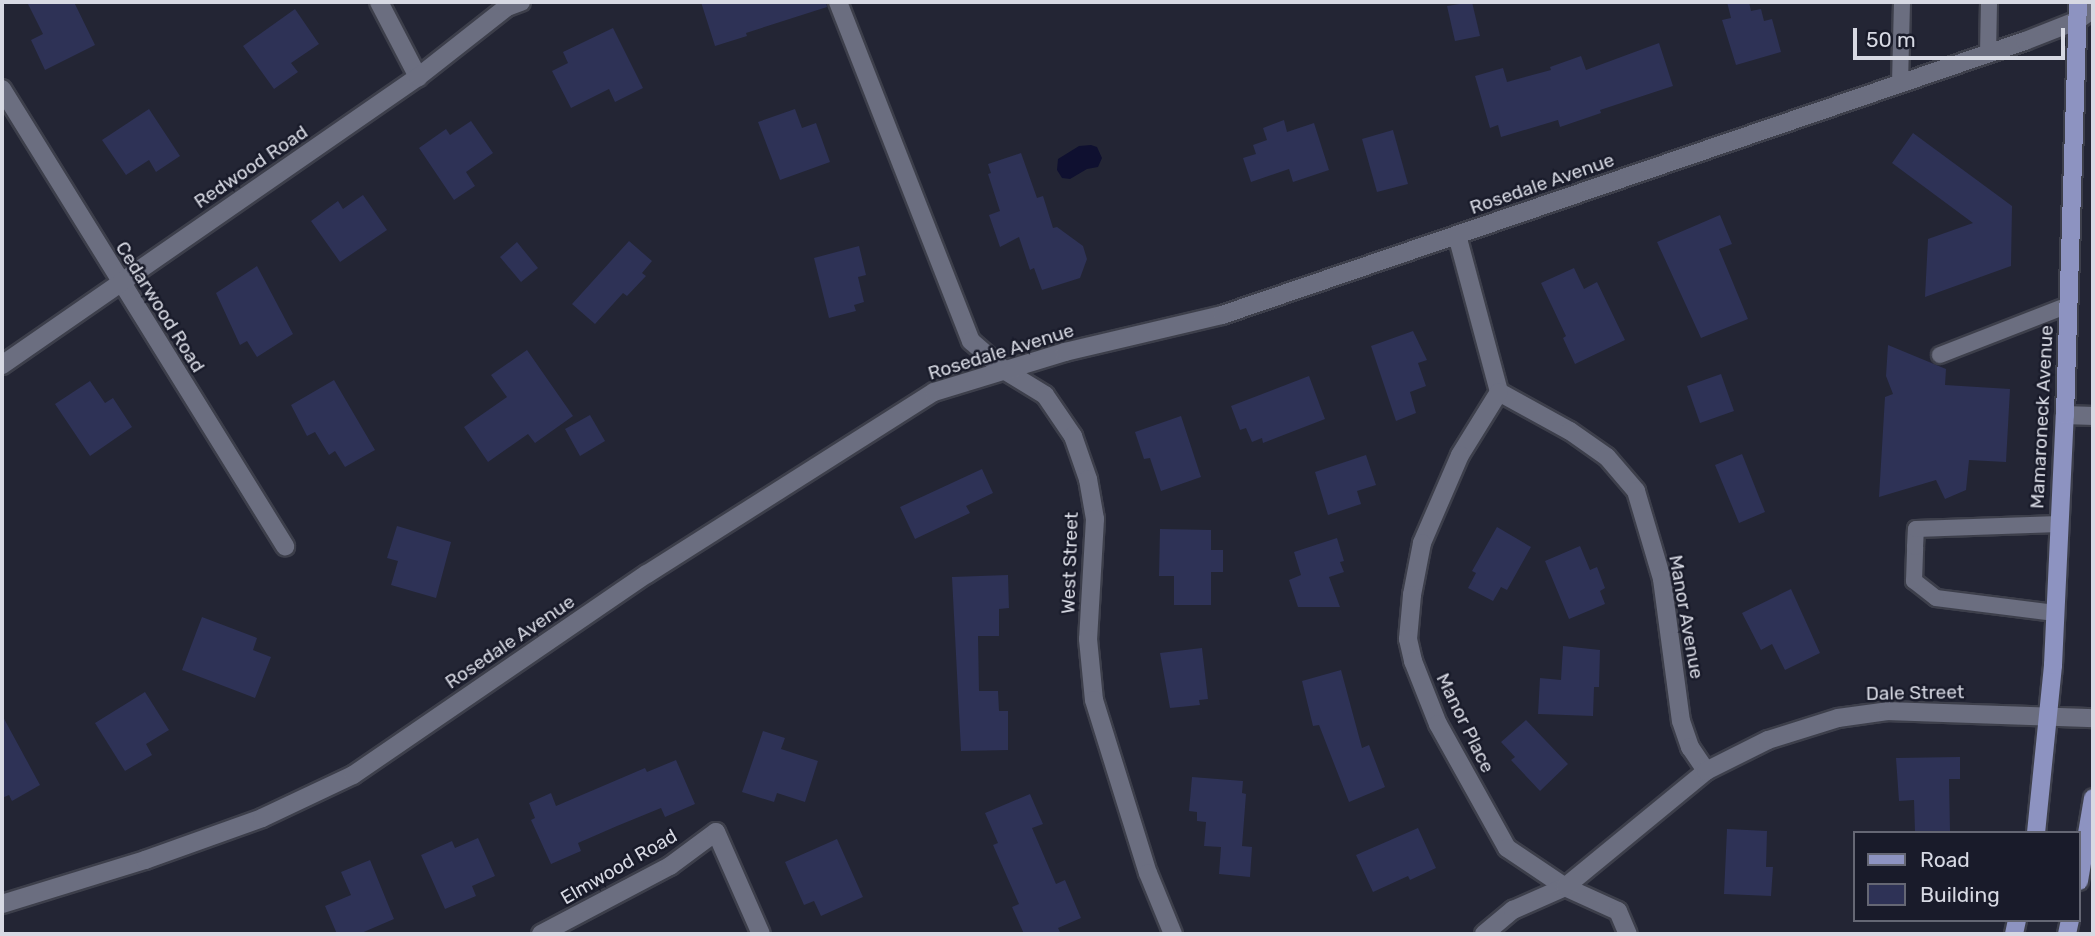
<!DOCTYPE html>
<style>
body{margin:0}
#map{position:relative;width:2095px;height:936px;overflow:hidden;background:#232534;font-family:Rubik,sans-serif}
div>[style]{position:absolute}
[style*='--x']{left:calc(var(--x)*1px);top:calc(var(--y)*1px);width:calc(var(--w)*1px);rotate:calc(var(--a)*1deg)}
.water>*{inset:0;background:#0f1030}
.building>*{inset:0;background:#2e3256}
.roads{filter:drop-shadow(2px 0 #3d3f4b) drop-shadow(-2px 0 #3d3f4b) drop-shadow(0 2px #3d3f4b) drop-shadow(0 -2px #3d3f4b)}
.service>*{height:16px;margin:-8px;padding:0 8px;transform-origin:8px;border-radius:8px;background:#6b6e80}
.minor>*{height:18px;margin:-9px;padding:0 9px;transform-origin:9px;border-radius:9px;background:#6b6e80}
.tertiary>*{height:18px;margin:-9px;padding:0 9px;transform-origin:9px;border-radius:9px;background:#6b6e80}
.primary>*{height:18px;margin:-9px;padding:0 9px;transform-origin:9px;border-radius:9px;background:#8d93c1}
span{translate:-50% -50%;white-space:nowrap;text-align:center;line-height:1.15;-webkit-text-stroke:5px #191b2a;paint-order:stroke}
.street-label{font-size:19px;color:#d7d9e3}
.frame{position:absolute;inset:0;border:4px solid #d7d9e3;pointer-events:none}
.legend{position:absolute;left:1853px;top:831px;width:228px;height:91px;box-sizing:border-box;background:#191b2a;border:2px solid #656774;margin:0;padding:9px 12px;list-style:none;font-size:21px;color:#d7d9e3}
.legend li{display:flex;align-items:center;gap:14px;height:35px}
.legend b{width:35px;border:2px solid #656774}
.scale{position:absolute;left:1853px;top:28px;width:212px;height:32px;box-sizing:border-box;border:4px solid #d7d9e3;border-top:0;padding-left:9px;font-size:21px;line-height:24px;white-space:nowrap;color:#d7d9e3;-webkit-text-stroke:5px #191b2a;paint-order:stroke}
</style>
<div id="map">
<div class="water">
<div style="clip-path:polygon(1091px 145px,1097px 147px,1102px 158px,1098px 167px,1087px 169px,1070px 179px,1062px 178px,1057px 170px,1058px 159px,1079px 146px)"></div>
</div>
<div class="building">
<div style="clip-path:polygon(27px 2px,74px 2px,95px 45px,45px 70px,31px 40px,43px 34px)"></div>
<div style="clip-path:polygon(701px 2px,826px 2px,827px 7px,746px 33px,747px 36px,715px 46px)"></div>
<div style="clip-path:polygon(1472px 2px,1480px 36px,1455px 41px,1447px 6px)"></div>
<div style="clip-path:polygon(1727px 2px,1749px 2px,1751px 11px,1761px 9px,1764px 21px,1772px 19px,1781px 52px,1736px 65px,1722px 20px,1731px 18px)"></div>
<div style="clip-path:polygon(295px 9px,319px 44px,291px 63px,298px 72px,274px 89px,243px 46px)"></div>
<div style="clip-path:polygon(613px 28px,643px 88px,615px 102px,609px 89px,571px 108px,552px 71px,568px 63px,563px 52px)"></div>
<div style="clip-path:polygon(1659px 43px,1673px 86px,1600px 110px,1601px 113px,1560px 127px,1558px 120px,1501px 137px,1498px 125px,1490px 128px,1475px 76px,1503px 68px,1507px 82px,1551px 70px,1550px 67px,1581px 56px,1586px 70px)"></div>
<div style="clip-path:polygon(149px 109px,180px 156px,156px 172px,149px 160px,126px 175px,102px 140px)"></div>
<div style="clip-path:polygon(795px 109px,802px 128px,816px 123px,830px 162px,780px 180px,758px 122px)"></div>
<div style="clip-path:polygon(1284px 120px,1287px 132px,1314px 123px,1329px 170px,1293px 182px,1289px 169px,1251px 182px,1243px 158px,1256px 154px,1253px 145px,1267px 140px,1263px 128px)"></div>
<div style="clip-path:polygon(471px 121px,493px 153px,466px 172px,475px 186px,454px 200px,419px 148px,446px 129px,450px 135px)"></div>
<div style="clip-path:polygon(1393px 130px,1408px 184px,1377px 192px,1362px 139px)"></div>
<div style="clip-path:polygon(1913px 133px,2012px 206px,2011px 266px,1925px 297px,1928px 239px,1973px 223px,1892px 163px)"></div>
<div style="clip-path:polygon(1021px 153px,1037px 198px,1043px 196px,1053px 228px,1057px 227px,1083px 246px,1087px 259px,1080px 278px,1042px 290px,1034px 268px,1030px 270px,1019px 237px,1000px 247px,989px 215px,1000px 211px,988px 174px,991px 173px,988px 164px)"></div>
<div style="clip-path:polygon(363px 195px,387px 230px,340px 262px,311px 221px,338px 201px,343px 209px)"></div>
<div style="clip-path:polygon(1720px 215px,1732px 244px,1719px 249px,1748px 319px,1701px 338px,1657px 242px)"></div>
<div style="clip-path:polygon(629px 241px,652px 261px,642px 273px,646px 276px,627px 296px,623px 293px,595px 324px,572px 304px)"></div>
<div style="clip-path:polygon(517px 242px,538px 268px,521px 282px,500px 257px)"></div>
<div style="clip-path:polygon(859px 246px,866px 275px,858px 277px,864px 302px,854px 305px,856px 311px,829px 318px,814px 258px)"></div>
<div style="clip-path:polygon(257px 266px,293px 334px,257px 357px,247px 341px,240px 345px,216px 293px)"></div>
<div style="clip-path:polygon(1574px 268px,1584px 289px,1597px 282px,1625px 340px,1575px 364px,1563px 338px,1566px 336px,1541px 283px)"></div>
<div style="clip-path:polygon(1413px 331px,1427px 360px,1418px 363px,1426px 386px,1410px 392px,1416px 413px,1396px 421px,1371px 346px)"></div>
<div style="clip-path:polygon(1888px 345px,1946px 369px,1945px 385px,2010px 389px,2006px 462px,1969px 460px,1966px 490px,1945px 499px,1936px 480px,1879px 497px,1885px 397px,1893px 394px,1886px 376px)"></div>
<div style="clip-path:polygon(527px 350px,573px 416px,535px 443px,528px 434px,488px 462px,464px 427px,507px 397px,491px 375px)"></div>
<div style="clip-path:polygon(1721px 374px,1734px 411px,1700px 423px,1687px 386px)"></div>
<div style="clip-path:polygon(1309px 376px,1325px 419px,1263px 443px,1262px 438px,1252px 442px,1246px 428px,1240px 430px,1231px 406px)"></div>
<div style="clip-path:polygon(334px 380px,375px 450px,345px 467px,335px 451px,329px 455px,315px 432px,307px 436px,291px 405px)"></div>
<div style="clip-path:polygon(90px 381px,105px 403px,113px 398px,132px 427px,90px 456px,55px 404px)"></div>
<div style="clip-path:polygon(590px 415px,605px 441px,580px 456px,565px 429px)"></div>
<div style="clip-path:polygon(1181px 416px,1201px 477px,1161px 491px,1150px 458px,1144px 459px,1135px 432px)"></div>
<div style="clip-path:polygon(1742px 454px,1765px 512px,1739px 523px,1715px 465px)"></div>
<div style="clip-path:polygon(1366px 455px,1376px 485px,1357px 491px,1361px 504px,1328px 515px,1315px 472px)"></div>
<div style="clip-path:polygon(982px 469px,993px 493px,966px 506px,970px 513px,915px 539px,900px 507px)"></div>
<div style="clip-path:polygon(397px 526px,451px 542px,436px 598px,391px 585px,398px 561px,387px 558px)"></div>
<div style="clip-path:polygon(1497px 527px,1531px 547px,1507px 590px,1501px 587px,1493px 601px,1468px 588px,1476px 573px,1472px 571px)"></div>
<div style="clip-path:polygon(1160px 529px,1211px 530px,1211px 550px,1223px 550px,1223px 572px,1211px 572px,1211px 605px,1174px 605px,1174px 576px,1159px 576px)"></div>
<div style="clip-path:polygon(1337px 538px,1344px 561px,1340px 562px,1344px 572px,1329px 577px,1340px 607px,1298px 607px,1289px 580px,1301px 575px,1294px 552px)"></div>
<div style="clip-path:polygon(1580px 546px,1590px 570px,1597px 567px,1605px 588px,1600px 591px,1605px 604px,1569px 619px,1545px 561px)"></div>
<div style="clip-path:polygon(1008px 575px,1009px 608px,999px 609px,999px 636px,978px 636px,979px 691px,998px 691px,999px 711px,1008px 711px,1008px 750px,961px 751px,952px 577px)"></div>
<div style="clip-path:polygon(1791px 589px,1820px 653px,1785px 670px,1772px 644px,1761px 650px,1742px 613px)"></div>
<div style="clip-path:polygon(202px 617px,257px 638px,253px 650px,271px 657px,255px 698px,182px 670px)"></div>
<div style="clip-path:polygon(1563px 646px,1600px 650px,1599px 687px,1594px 687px,1593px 716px,1538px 714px,1540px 678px,1561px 680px)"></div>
<div style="clip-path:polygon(1202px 648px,1208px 699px,1199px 700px,1200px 705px,1170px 708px,1160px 653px)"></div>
<div style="clip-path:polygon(1341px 670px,1362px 748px,1369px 745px,1385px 787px,1349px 802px,1319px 725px,1313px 726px,1302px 681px)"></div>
<div style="clip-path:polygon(145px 692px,169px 730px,146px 744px,152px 755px,125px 771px,95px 723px)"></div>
<div style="clip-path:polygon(2px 715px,40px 785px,12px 801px,9px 795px,2px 798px)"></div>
<div style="clip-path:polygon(1526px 720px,1568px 764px,1540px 791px,1511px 760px,1515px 757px,1501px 742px)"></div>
<div style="clip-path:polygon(763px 731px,785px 738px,781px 749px,818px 761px,805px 802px,777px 793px,774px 802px,742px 792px)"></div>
<div style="clip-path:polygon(1960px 757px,1960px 779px,1949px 779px,1950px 831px,1915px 832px,1914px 800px,1899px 801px,1896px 758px)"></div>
<div style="clip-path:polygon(676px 760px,695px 804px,665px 817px,661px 808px,617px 826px,578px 843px,581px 851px,551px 864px,531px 820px,535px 818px,529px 803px,551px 793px,556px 806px,645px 768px,647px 772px)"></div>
<div style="clip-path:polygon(1192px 777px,1243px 781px,1242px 793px,1246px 794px,1242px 846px,1252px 847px,1250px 877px,1219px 874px,1221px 847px,1204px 846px,1206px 822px,1197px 821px,1197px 812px,1189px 811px)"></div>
<div style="clip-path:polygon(1030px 794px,1043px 824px,1032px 828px,1056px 884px,1065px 880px,1081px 918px,1058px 928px,1061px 934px,1024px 934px,1012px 907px,1019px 904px,993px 845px,998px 843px,985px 813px)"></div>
<div style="clip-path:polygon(1418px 828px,1436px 868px,1410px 880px,1408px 876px,1373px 892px,1356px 855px)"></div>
<div style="clip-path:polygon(1727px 829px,1767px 831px,1766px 867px,1773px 867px,1771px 896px,1724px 894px)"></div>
<div style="clip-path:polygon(478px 838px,495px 876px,472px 886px,476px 896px,445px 909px,421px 855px,452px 841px,455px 848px)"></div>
<div style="clip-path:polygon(837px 839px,863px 897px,821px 916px,814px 901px,804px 905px,785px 862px)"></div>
<div style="clip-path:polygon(370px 860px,394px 919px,359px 934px,337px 934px,325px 906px,351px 895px,341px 872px)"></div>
</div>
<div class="roads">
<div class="service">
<div style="--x:1988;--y:54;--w:52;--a:-88.9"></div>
<div style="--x:1900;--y:84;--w:82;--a:-88.6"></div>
<div style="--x:1940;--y:355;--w:137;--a:-21.3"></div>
<div style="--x:2055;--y:613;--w:120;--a:-172.8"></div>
<div style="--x:1936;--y:598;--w:28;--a:-142"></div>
<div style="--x:1914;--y:581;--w:34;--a:-88"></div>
<div style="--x:1915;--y:547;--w:18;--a:-87"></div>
<div style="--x:1916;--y:529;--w:143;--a:-2"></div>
</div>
<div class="minor">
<div style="--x:379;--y:2;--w:85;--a:62.5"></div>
<div style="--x:838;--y:2;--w:364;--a:68.6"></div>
<div style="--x:971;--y:341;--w:44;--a:41.3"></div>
<div style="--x:1004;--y:370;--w:48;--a:31.4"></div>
<div style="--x:1045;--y:395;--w:50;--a:55.7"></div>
<div style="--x:1073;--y:436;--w:46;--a:70.8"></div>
<div style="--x:1088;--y:479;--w:41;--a:80.1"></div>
<div style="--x:1095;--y:519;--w:120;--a:93.3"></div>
<div style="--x:1088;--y:639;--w:61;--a:84.4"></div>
<div style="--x:1094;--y:700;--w:181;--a:72.7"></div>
<div style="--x:1148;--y:873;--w:66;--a:67.7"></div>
<div style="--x:2;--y:89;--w:538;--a:58.23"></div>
<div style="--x:1457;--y:235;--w:163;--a:75"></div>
<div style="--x:1499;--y:392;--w:81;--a:28.8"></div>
<div style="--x:1570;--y:431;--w:45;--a:35.1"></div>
<div style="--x:1607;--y:457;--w:45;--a:49.5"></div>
<div style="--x:1636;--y:491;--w:92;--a:73.5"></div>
<div style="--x:1662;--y:579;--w:143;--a:82.4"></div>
<div style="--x:1681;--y:721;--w:28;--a:71"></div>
<div style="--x:1690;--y:747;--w:29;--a:56"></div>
<div style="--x:2;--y:365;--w:506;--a:-34.7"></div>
<div style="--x:418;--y:77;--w:113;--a:-38.2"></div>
<div style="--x:507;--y:7;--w:15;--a:-20"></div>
<div style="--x:1499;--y:392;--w:74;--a:121.8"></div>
<div style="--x:1460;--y:455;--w:96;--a:113.4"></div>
<div style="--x:1422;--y:543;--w:53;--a:100.9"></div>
<div style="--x:1412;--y:595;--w:44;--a:95.2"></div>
<div style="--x:1408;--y:639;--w:23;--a:77"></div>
<div style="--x:1413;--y:661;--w:68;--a:68.4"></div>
<div style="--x:1438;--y:724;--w:142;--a:60.9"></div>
<div style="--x:1507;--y:848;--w:70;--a:33.9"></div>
<div style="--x:1565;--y:887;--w:58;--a:24.4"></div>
<div style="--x:1618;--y:911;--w:25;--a:67"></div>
<div style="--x:2065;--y:415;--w:28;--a:2"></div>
<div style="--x:541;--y:934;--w:146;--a:-27.8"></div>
<div style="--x:670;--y:866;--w:57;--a:-36.5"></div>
<div style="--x:716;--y:832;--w:111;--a:66.2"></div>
<div style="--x:1484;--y:934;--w:38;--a:-40"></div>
<div style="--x:1513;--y:910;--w:57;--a:-23.9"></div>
<div style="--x:1565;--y:887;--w:183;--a:-39.4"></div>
<div style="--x:1706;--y:771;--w:69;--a:-26.6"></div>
<div style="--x:1768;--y:740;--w:73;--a:-17.4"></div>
<div style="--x:1838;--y:718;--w:50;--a:-8"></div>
<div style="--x:1888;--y:711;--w:205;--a:2"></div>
</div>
<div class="tertiary">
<div style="--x:2;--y:904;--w:150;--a:-17.1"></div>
<div style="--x:145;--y:860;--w:124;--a:-19.7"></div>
<div style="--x:262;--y:818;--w:101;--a:-25.3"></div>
<div style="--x:353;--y:775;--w:356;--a:-34.4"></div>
<div style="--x:647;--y:574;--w:340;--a:-32.4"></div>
<div style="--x:934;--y:392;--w:137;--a:-17"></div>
<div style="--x:1065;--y:352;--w:161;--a:-13.3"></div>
<div style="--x:1222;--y:315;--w:848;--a:-18.84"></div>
<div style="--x:2025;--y:41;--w:57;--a:-21.6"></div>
<div style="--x:2078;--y:20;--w:19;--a:-36"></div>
</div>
<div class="primary">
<div style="--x:2036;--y:833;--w:169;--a:-84.2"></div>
<div style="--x:2053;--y:665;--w:250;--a:-87.3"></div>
<div style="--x:2065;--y:415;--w:413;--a:-88.2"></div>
<div style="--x:2079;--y:881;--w:84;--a:-80.4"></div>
<div style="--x:2014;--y:934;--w:14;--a:-78"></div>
<div style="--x:2067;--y:934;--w:14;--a:-78"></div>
</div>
</div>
<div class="street-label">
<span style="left:251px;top:167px;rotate:-34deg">Redwood Road</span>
<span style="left:1542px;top:184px;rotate:-19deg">Rosedale Avenue</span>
<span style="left:160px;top:307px;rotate:58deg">Cedarwood Road</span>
<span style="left:1001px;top:352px;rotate:-17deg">Rosedale Avenue</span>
<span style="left:2042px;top:417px;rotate:-87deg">Mamaroneck Avenue</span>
<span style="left:1070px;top:563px;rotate:-88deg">West Street</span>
<span style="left:1686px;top:617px;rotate:80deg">Manor Avenue</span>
<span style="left:510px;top:642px;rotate:-34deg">Rosedale Avenue</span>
<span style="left:1915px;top:693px;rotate:-1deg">Dale Street</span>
<span style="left:1465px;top:723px;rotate:64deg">Manor Place</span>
<span style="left:619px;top:867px;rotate:-30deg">Elmwood Road</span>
</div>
<div class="frame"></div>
<ul class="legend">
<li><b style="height:9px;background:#8d93c1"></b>Road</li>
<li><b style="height:19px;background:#2e3256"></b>Building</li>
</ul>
<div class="scale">50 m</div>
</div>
